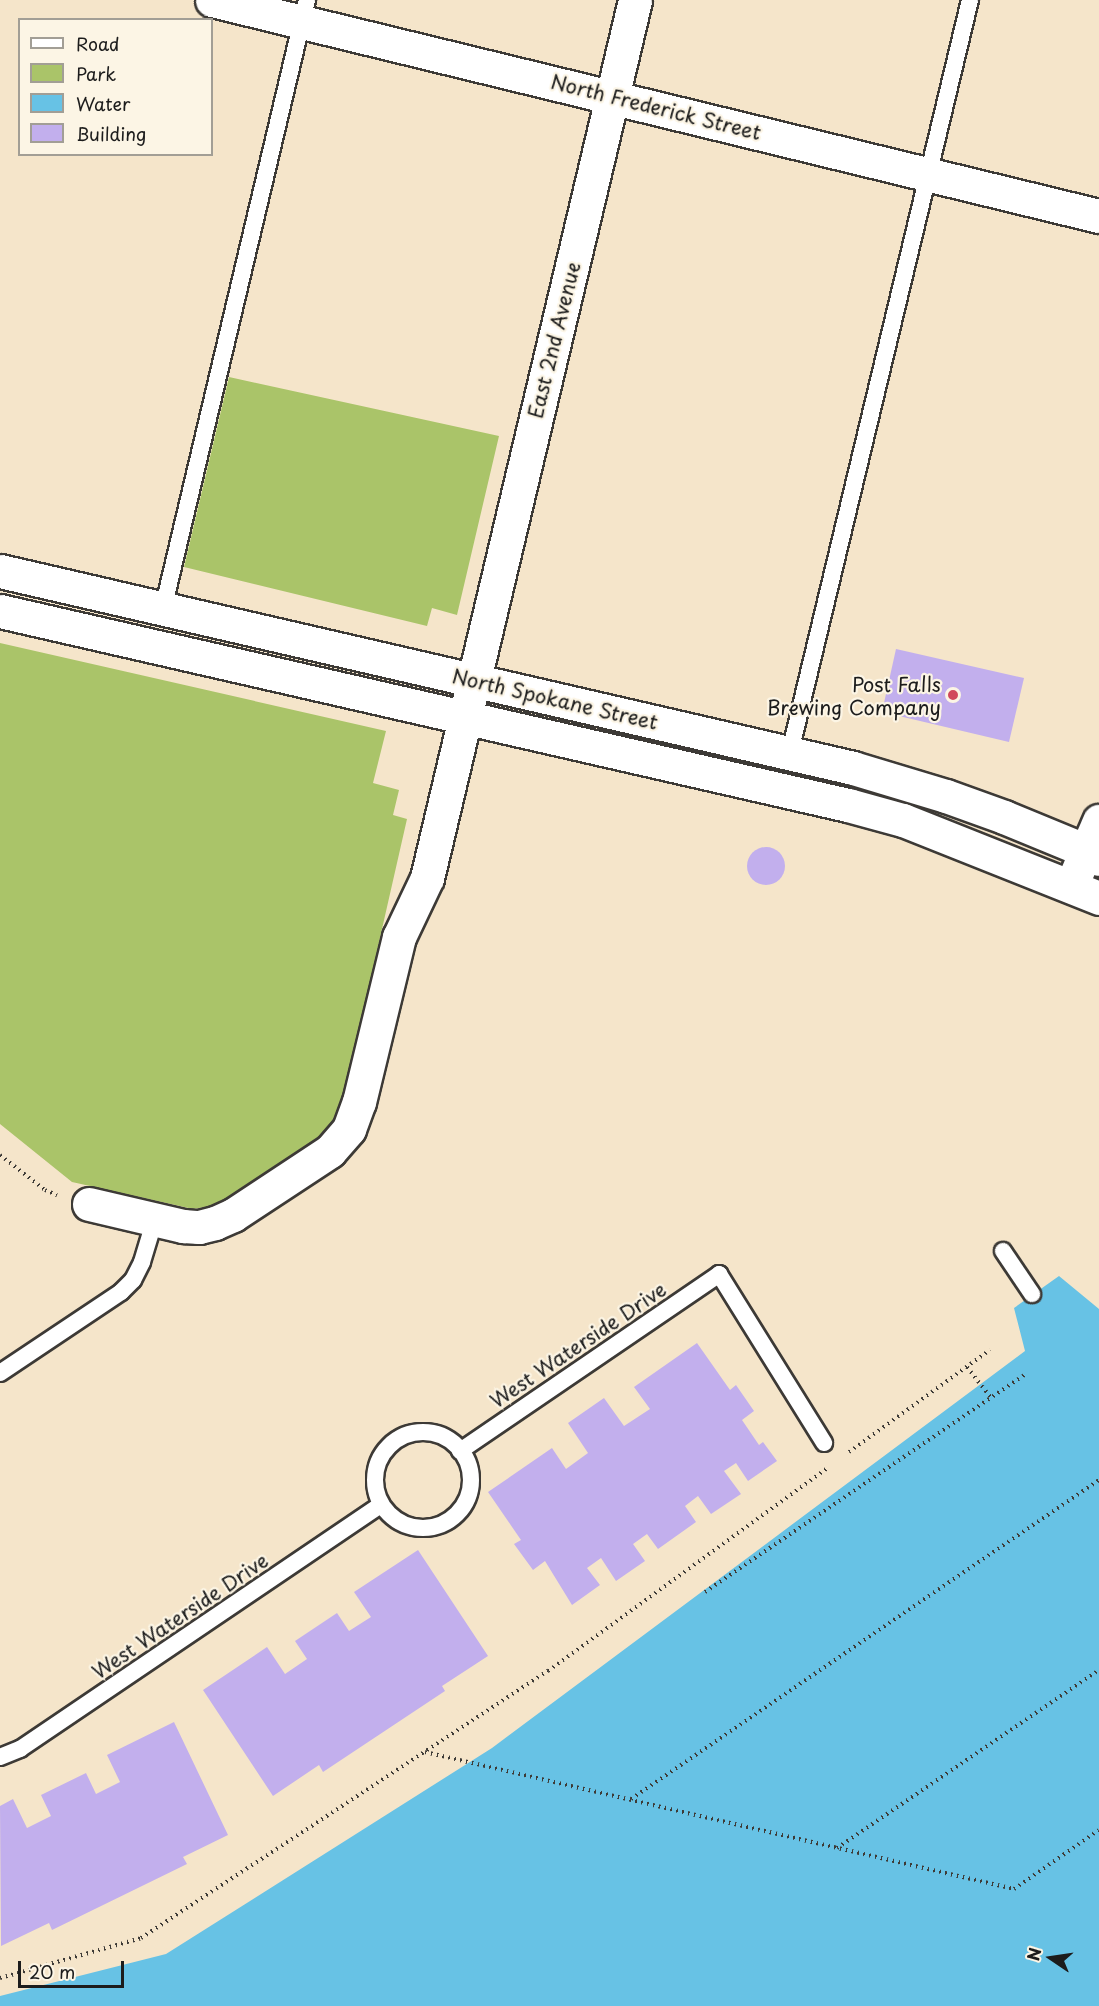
<!DOCTYPE html>
<style>
body{margin:0}
#map{position:relative;width:1099px;height:2006px;overflow:hidden;background:#f5e5ca;font-family:"Playpen Sans",sans-serif}
div>[style]{position:absolute}
[style*='--x']{left:calc(var(--x)*1px);top:calc(var(--y)*1px);width:calc(var(--w)*1px);rotate:calc(var(--a)*1deg)}
.green>*{inset:0;background:#aac469}
.water>*{inset:0;background:#67c2e5}
.building>*{inset:0;background:#c2afed}
.round{border-radius:50%}
.path>*{height:4px;margin-top:-2px;transform-origin:0;background:repeating-linear-gradient(90deg,#3d3a36 0 1.5px,transparent 0 6px)}
.roads{filter:drop-shadow(2px 0 #3d3a36) drop-shadow(-2px 0 #3d3a36) drop-shadow(0 2px #3d3a36) drop-shadow(0 -2px #3d3a36)}
.service>*{height:16px;margin:-8px;padding:0 8px;transform-origin:8px;border-radius:8px;background:#fff}
.service>.ring{margin:-8px;padding:0;box-sizing:content-box;background:none;border:16px solid #fff;border-radius:50%}
.minor>*{height:33px;margin:-16.5px;padding:0 16.5px;transform-origin:16.5px;border-radius:16.5px;background:#fff}
.tertiary>*{height:33px;margin:-16.5px;padding:0 16.5px;transform-origin:16.5px;border-radius:16.5px;background:#fff}
.secondary>*{height:33px;margin:-16.5px;padding:0 16.5px;transform-origin:16.5px;border-radius:16.5px;background:#fff}
.dots>*{width:16px;height:16px;translate:-50% -50%;box-sizing:border-box;border:3px solid #fcf5e5;border-radius:50%}
span{translate:-50% -50%;white-space:nowrap;text-align:center;line-height:1.15;-webkit-text-stroke:4.5px #fcf5e5;paint-order:stroke}
.street-label{font-size:20px;color:#1c1c1c}
.poi-label{font-size:20px;color:#1c1c1c}
.right{translate:-100% -50%;text-align:right}
.legend{position:absolute;left:18px;top:18px;width:195px;height:138px;box-sizing:border-box;background:#fcf5e5;border:2px solid #a29e95;margin:0;padding:8px 10px;list-style:none;font-size:18px;color:#1c1c1c}
.legend li{display:flex;align-items:center;gap:12px;height:30px}
.legend b{width:30px;border:2px solid #a29e95}
.north{position:absolute;left:1021px;top:1928px;width:60px;height:60px;-webkit-text-stroke:4px #fcf5e5;paint-order:stroke;rotate:283deg;font-size:16px;font-weight:700;line-height:24px;text-align:center;color:#1c1c1c}
.north::after{content:'';display:block;margin:auto;width:21px;height:27px;background:#1c1c1c;clip-path:polygon(50% 0,100% 100%,50% 72%,0 100%)}
.scale{position:absolute;left:18px;top:1961px;width:106px;height:27px;box-sizing:border-box;border:3px solid #1c1c1c;border-top:0;padding-left:8px;font-size:18px;line-height:21px;white-space:nowrap;color:#1c1c1c;-webkit-text-stroke:4px #fcf5e5;paint-order:stroke}
</style>
<div id="map">
<div class="green">
<div style="clip-path:polygon(229px 377px,499px 436px,457px 615px,432px 608px,427px 626px,184px 567px)"></div>
<div style="clip-path:polygon(0 643px,386px 731px,373px 783px,399px 790px,393px 815px,407px 819px,342px 1105px,336px 1120px,328px 1131px,217px 1205px,193px 1209px,72px 1182px,0 1124px)"></div>
</div>
<div class="water">
<div style="clip-path:polygon(1059px 1276px,1099px 1309px,1099px 2006px,0 2006px,0 1996px,166px 1954px,492px 1748px,1025px 1351px,1014px 1308px)"></div>
</div>
<div class="building">
<div style="clip-path:polygon(896px 649px,1024px 678px,1009px 742px,882px 712px)"></div>
<div class="round" style="left:747px;top:847px;width:38px;height:38px"></div>
<div style="clip-path:polygon(697px 1343px,730px 1390px,736px 1385px,754px 1411px,742px 1420px,759px 1445px,763px 1442px,777px 1461px,748px 1481px,736px 1463px,724px 1471px,741px 1494px,711px 1514px,698px 1496px,685px 1506px,696px 1522px,658px 1549px,647px 1534px,633px 1544px,645px 1561px,616px 1581px,601px 1558px,587px 1568px,600px 1585px,572px 1605px,545px 1561px,533px 1570px,514px 1544px,521px 1540px,488px 1492px,552px 1448px,566px 1469px,588px 1453px,568px 1423px,604px 1398px,624px 1426px,650px 1409px,634px 1387px)"></div>
<div style="clip-path:polygon(418px 1550px,488px 1656px,442px 1686px,445px 1691px,323px 1772px,319px 1765px,273px 1796px,203px 1690px,267px 1647px,285px 1674px,307px 1659px,295px 1641px,337px 1613px,349px 1631px,371px 1617px,354px 1592px)"></div>
<div style="clip-path:polygon(174px 1722px,228px 1835px,183px 1857px,187px 1864px,52px 1930px,49px 1923px,1px 1946px,0 1806px,13px 1799px,27px 1828px,51px 1816px,41px 1795px,86px 1773px,96px 1794px,120px 1782px,107px 1755px)"></div>
</div>
<div class="path">
<div style="--x:0;--y:1155;--w:57;--a:37.9"></div>
<div style="--x:45;--y:1190;--w:13;--a:23"></div>
<div style="--x:967;--y:1367;--w:39;--a:52"></div>
<div style="--x:849;--y:1452;--w:174;--a:-35.9"></div>
<div style="--x:705;--y:1592;--w:386;--a:-34.2"></div>
<div style="--x:425;--y:1752;--w:605;--a:13.09"></div>
<div style="--x:1014;--y:1889;--w:103;--a:-34.8"></div>
<div style="--x:631;--y:1799;--w:566;--a:-34.28"></div>
<div style="--x:837;--y:1848;--w:317;--a:-34.2"></div>
<div style="--x:0;--y:1978;--w:147;--a:-15.8"></div>
<div style="--x:141;--y:1938;--w:487;--a:-33.3"></div>
<div style="--x:548;--y:1671;--w:344;--a:-36"></div>
</div>
<div class="roads">
<div class="service">
<div style="--x:163;--y:609;--w:626;--a:-76.7"></div>
<div style="--x:790;--y:752;--w:773;--a:-76.54"></div>
<div style="--x:1003;--y:1251;--w:52;--a:56"></div>
<div style="--x:0;--y:1373;--w:146;--a:-33.8"></div>
<div style="--x:121;--y:1292;--w:17;--a:-45"></div>
<div style="--x:133;--y:1280;--w:20;--a:-63"></div>
<div style="--x:142;--y:1262;--w:45;--a:-73.2"></div>
<div class="ring" style="left:375px;top:1432px;width:80px;height:80px"></div>
<div style="--x:460;--y:1451;--w:314;--a:-34.3"></div>
<div style="--x:719;--y:1274;--w:199;--a:58.1"></div>
<div style="--x:0;--y:1757;--w:22;--a:-22"></div>
<div style="--x:20;--y:1749;--w:436;--a:-34.1"></div>
</div>
<div class="minor">
<div style="--x:212;--y:0;--w:913;--a:13.69"></div>
<div style="--x:89;--y:1204;--w:97;--a:13.2"></div>
<div style="--x:183;--y:1226;--w:16;--a:4"></div>
<div style="--x:199;--y:1227;--w:16;--a:-14"></div>
<div style="--x:215;--y:1223;--w:20;--a:-24"></div>
<div style="--x:233;--y:1215;--w:116;--a:-33.4"></div>
<div style="--x:330;--y:1151;--w:29;--a:-49"></div>
<div style="--x:349;--y:1129;--w:29;--a:-70"></div>
<div style="--x:359;--y:1102;--w:170;--a:-76.4"></div>
<div style="--x:399;--y:937;--w:65;--a:-64.6"></div>
<div style="--x:427;--y:878;--w:902;--a:-76.67"></div>
</div>
<div class="tertiary">
<div style="--x:1071;--y:886;--w:71;--a:-66.7"></div>
</div>
<div class="secondary">
<div style="--x:0;--y:571;--w:875;--a:13"></div>
<div style="--x:853;--y:768;--w:97;--a:16.8"></div>
<div style="--x:946;--y:796;--w:62;--a:19.9"></div>
<div style="--x:1004;--y:817;--w:90;--a:22.3"></div>
<div style="--x:1087;--y:851;--w:14;--a:34"></div>
<div style="--x:0;--y:611;--w:870;--a:12.89"></div>
<div style="--x:848;--y:805;--w:57;--a:15.3"></div>
<div style="--x:903;--y:820;--w:211;--a:21.7"></div>
</div>
</div>
<div class="dots">
<div style="left:953px;top:695px;background:#d1495b"></div>
</div>
<div class="street-label">
<span style="left:656px;top:107px;rotate:14deg">North Frederick Street</span>
<span style="left:554px;top:340px;rotate:-76deg">East 2nd Avenue</span>
<span style="left:555px;top:699px;rotate:13deg">North Spokane Street</span>
<span style="left:578px;top:1345px;rotate:-34deg">West Waterside Drive</span>
<span style="left:180px;top:1616px;rotate:-34deg">West Waterside Drive</span>
</div>
<div class="poi-label">
<span class="right" style="left:941px;top:696px">Post Falls<br>Brewing Company</span>
</div>
<ul class="legend">
<li><b style="height:8px;background:#fff"></b>Road</li>
<li><b style="height:16px;background:#aac469"></b>Park</li>
<li><b style="height:16px;background:#67c2e5"></b>Water</li>
<li><b style="height:16px;background:#c2afed"></b>Building</li>
</ul>
<div class="north">N</div>
<div class="scale">20 m</div>
</div>
